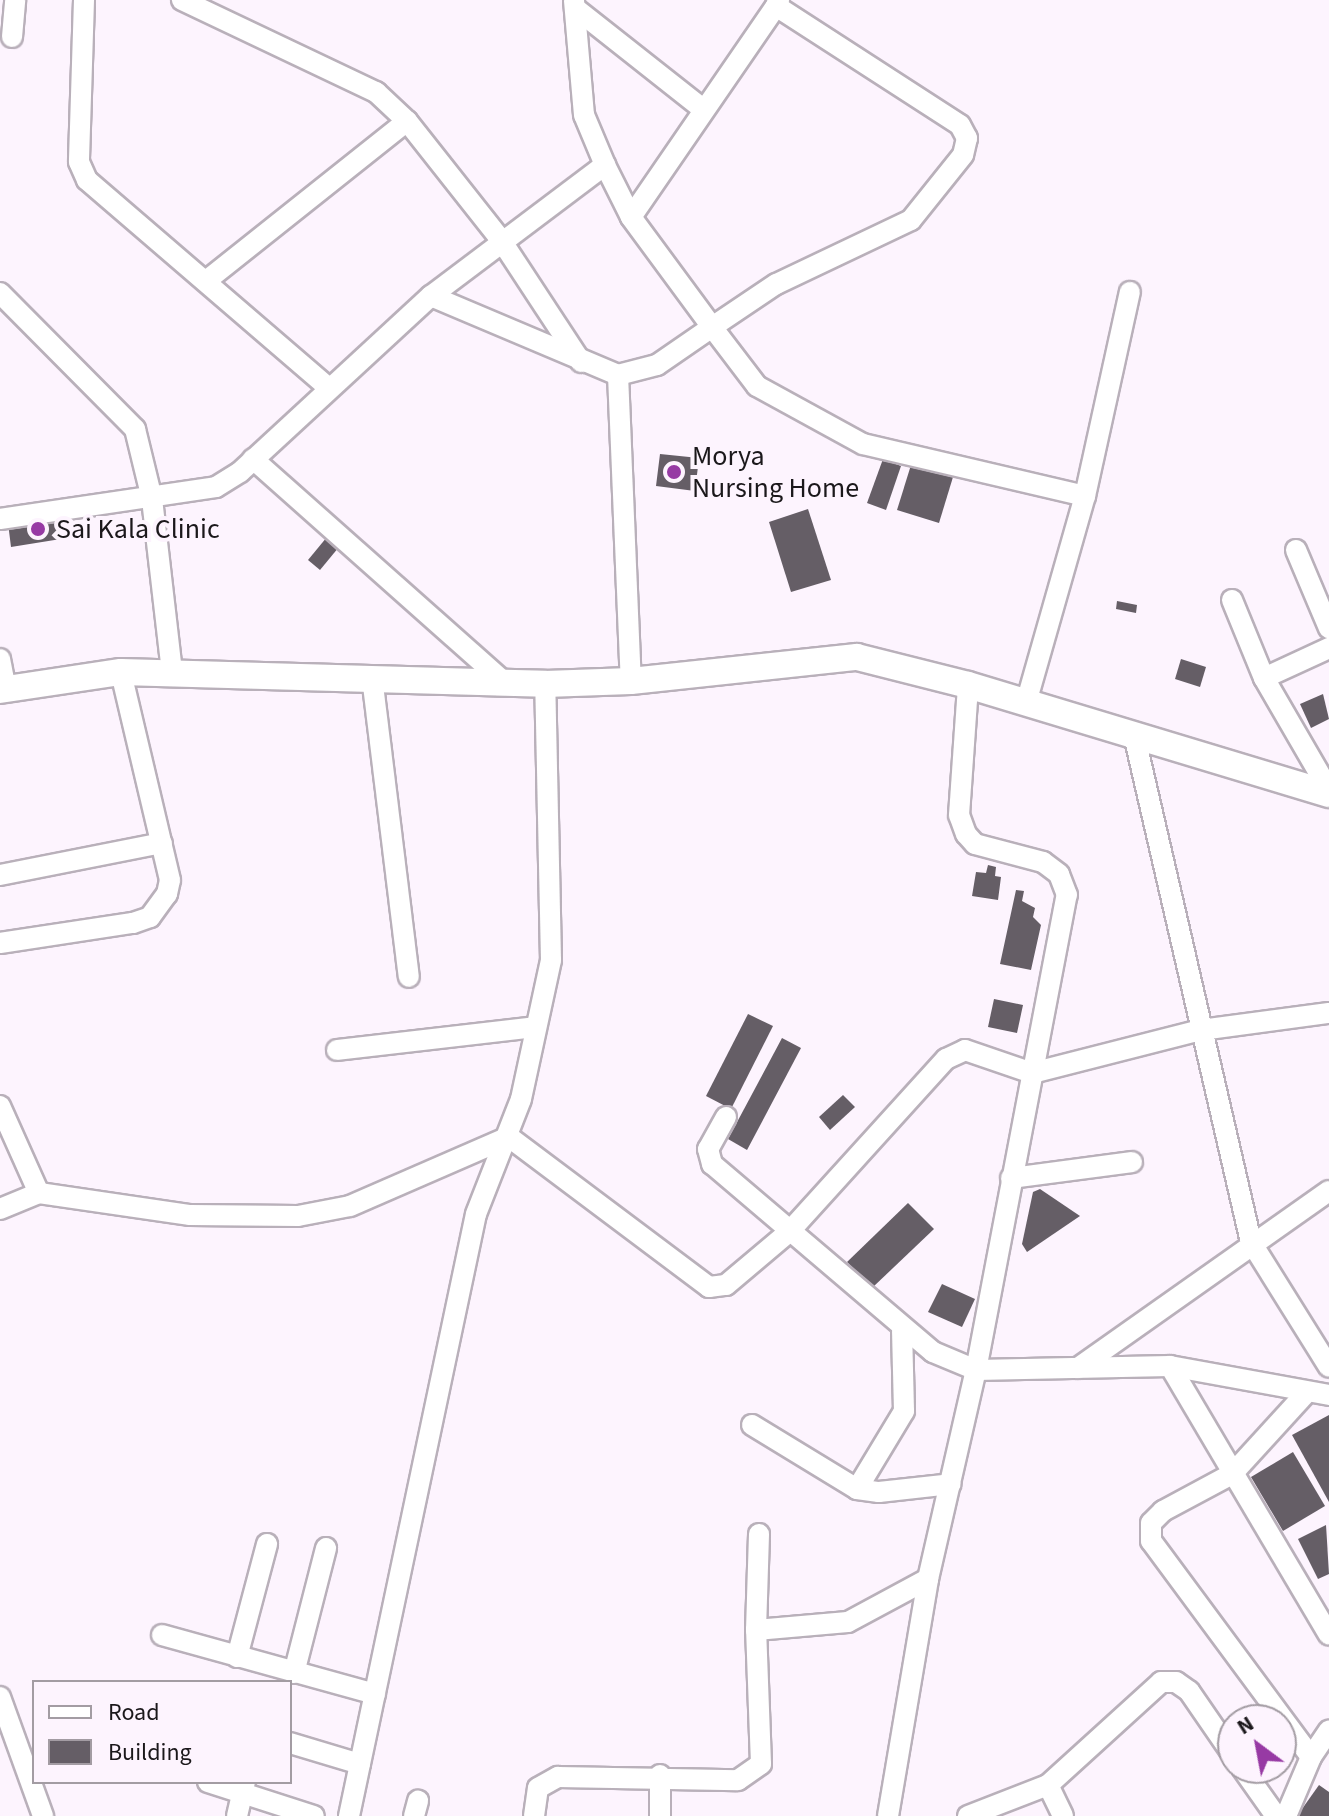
<!DOCTYPE html>
<style>
body{margin:0}
#map{position:relative;width:1329px;height:1816px;overflow:hidden;background:#fdf4fe;font-family:"Source Sans 3",sans-serif}
div>[style]{position:absolute}
[style*='--x']{left:calc(var(--x)*1px);top:calc(var(--y)*1px);width:calc(var(--w)*1px);rotate:calc(var(--a)*1deg)}
.building>*{inset:0;background:#655e66}
.roads{filter:drop-shadow(2px 0 #b9b0ba) drop-shadow(-2px 0 #b9b0ba) drop-shadow(0 2px #b9b0ba) drop-shadow(0 -2px #b9b0ba)}
.minor>*{height:20px;margin:-10px;padding:0 10px;transform-origin:10px;border-radius:10px;background:#fff}
.major>*{height:26px;margin:-13px;padding:0 13px;transform-origin:13px;border-radius:13px;background:#fff}
.dots>*{width:22px;height:22px;translate:-50% -50%;box-sizing:border-box;border:4px solid #fdf4fe;border-radius:50%}
span{translate:-50% -50%;white-space:nowrap;text-align:center;line-height:1.15;-webkit-text-stroke:8px #fdf4fe;paint-order:stroke}
.poi-label{font-size:28px;color:#1b181b}
.left{translate:0 -50%;text-align:left}
.legend{position:absolute;left:32px;top:1680px;width:260px;height:104px;box-sizing:border-box;background:#fdf4fe;border:2px solid #a39ca3;margin:0;padding:10px 14px;list-style:none;font-size:24px;color:#1b181b}
.legend li{display:flex;align-items:center;gap:16px;height:40px}
.legend b{width:40px;border:2px solid #a39ca3}
.north{position:absolute;left:1217px;top:1704px;width:80px;height:80px;box-sizing:border-box;background:#fdf4fe;border:2px solid #a39ca3;border-radius:50%;rotate:328deg;font-size:22px;font-weight:700;line-height:32px;text-align:center;color:#1b181b}
.north::after{content:'';display:block;margin:auto;width:28px;height:36px;background:#973aa4;clip-path:polygon(50% 0,100% 100%,50% 72%,0 100%)}
</style>
<div id="map">
<div class="building">
<div style="clip-path:polygon(660px 454px,699px 458px,695px 491px,656px 486px)"></div>
<div style="clip-path:polygon(883px 459px,901px 466px,886px 510px,867px 503px)"></div>
<div style="clip-path:polygon(911px 465px,953px 477px,939px 523px,897px 510px)"></div>
<div style="clip-path:polygon(808px 509px,831px 580px,791px 592px,769px 522px)"></div>
<div style="clip-path:polygon(64px 514px,67px 538px,11px 547px,8px 523px)"></div>
<div style="clip-path:polygon(327px 537px,339px 547px,320px 570px,308px 560px)"></div>
<div style="clip-path:polygon(1117px 601px,1137px 605px,1136px 613px,1116px 609px)"></div>
<div style="clip-path:polygon(1181px 659px,1206px 667px,1200px 687px,1175px 679px)"></div>
<div style="clip-path:polygon(1323px 694px,1329px 719px,1311px 728px,1300px 704px)"></div>
<div style="clip-path:polygon(988px 865px,996px 867px,995px 876px,1001px 877px,998px 900px,972px 896px,976px 872px,986px 873px)"></div>
<div style="clip-path:polygon(1016px 890px,1024px 891px,1022px 901px,1035px 908px,1033px 917px,1041px 925px,1031px 970px,1000px 964px)"></div>
<div style="clip-path:polygon(994px 999px,1023px 1005px,1017px 1033px,988px 1027px)"></div>
<div style="clip-path:polygon(748px 1014px,773px 1026px,731px 1109px,706px 1096px)"></div>
<div style="clip-path:polygon(782px 1038px,801px 1048px,747px 1150px,728px 1139px)"></div>
<div style="clip-path:polygon(843px 1095px,855px 1107px,830px 1130px,819px 1117px)"></div>
<div style="clip-path:polygon(1040px 1189px,1080px 1216px,1027px 1252px,1022px 1244px,1033px 1192px)"></div>
<div style="clip-path:polygon(908px 1203px,934px 1229px,872px 1288px,847px 1262px)"></div>
<div style="clip-path:polygon(942px 1284px,975px 1299px,962px 1327px,928px 1312px)"></div>
<div style="clip-path:polygon(1329px 1415px,1329px 1502px,1292px 1435px)"></div>
<div style="clip-path:polygon(1293px 1452px,1325px 1506px,1283px 1531px,1251px 1477px)"></div>
<div style="clip-path:polygon(1326px 1525px,1329px 1574px,1318px 1579px,1298px 1539px)"></div>
<div style="clip-path:polygon(1319px 1785px,1329px 1792px,1329px 1816px,1297px 1816px)"></div>
</div>
<div class="roads">
<div class="minor">
<div style="--x:84;--y:0;--w:162;--a:91.8"></div>
<div style="--x:79;--y:162;--w:20;--a:66"></div>
<div style="--x:87;--y:180;--w:319;--a:40.7"></div>
<div style="--x:182;--y:0;--w:215;--a:25.4"></div>
<div style="--x:376;--y:92;--w:42;--a:43.1"></div>
<div style="--x:407;--y:121;--w:152;--a:51.7"></div>
<div style="--x:501;--y:240;--w:146;--a:56.7"></div>
<div style="--x:779;--y:0;--w:7;--a:117"></div>
<div style="--x:776;--y:6;--w:219;--a:32.9"></div>
<div style="--x:960;--y:125;--w:15;--a:62"></div>
<div style="--x:967;--y:138;--w:17;--a:103"></div>
<div style="--x:963;--y:155;--w:83;--a:128.7"></div>
<div style="--x:911;--y:220;--w:149;--a:154.6"></div>
<div style="--x:776;--y:284;--w:77;--a:146.1"></div>
<div style="--x:712;--y:327;--w:74;--a:52.7"></div>
<div style="--x:757;--y:386;--w:121;--a:28.7"></div>
<div style="--x:863;--y:444;--w:228;--a:13.2"></div>
<div style="--x:575;--y:8;--w:164;--a:38.3"></div>
<div style="--x:12;--y:37;--w:37;--a:-85"></div>
<div style="--x:631;--y:217;--w:256;--a:-55.5"></div>
<div style="--x:206;--y:281;--w:257;--a:-38.5"></div>
<div style="--x:0;--y:293;--w:192;--a:45.2"></div>
<div style="--x:135;--y:429;--w:72;--a:76.3"></div>
<div style="--x:152;--y:499;--w:175;--a:83.4"></div>
<div style="--x:431;--y:296;--w:218;--a:-37"></div>
<div style="--x:618;--y:375;--w:306;--a:87.6"></div>
<div style="--x:253;--y:459;--w:333;--a:41.6"></div>
<div style="--x:0;--y:519;--w:218;--a:-8.4"></div>
<div style="--x:216;--y:487;--w:28;--a:-32"></div>
<div style="--x:240;--y:472;--w:260;--a:-42.7"></div>
<div style="--x:431;--y:296;--w:203;--a:22.9"></div>
<div style="--x:618;--y:375;--w:40;--a:-14.4"></div>
<div style="--x:657;--y:365;--w:67;--a:-34.6"></div>
<div style="--x:712;--y:327;--w:137;--a:-126.4"></div>
<div style="--x:631;--y:217;--w:58;--a:-116.6"></div>
<div style="--x:605;--y:165;--w:54;--a:-112.8"></div>
<div style="--x:584;--y:115;--w:115;--a:-95"></div>
<div style="--x:1296;--y:550;--w:85;--a:67.1"></div>
<div style="--x:1232;--y:600;--w:84;--a:67.7"></div>
<div style="--x:1264;--y:678;--w:129;--a:59.9"></div>
<div style="--x:0;--y:659;--w:31;--a:79"></div>
<div style="--x:372;--y:677;--w:302;--a:83"></div>
<div style="--x:1264;--y:678;--w:72;--a:-24.8"></div>
<div style="--x:1026;--y:703;--w:215;--a:-74.1"></div>
<div style="--x:1085;--y:496;--w:209;--a:-77.6"></div>
<div style="--x:1135;--y:739;--w:516;--a:77.01"></div>
<div style="--x:1251;--y:1242;--w:147;--a:58"></div>
<div style="--x:0;--y:875;--w:165;--a:-11.2"></div>
<div style="--x:0;--y:943;--w:134;--a:-8.6"></div>
<div style="--x:133;--y:923;--w:18;--a:-19"></div>
<div style="--x:150;--y:917;--w:29;--a:-54"></div>
<div style="--x:167;--y:894;--w:14;--a:-78"></div>
<div style="--x:170;--y:880;--w:214;--a:-103.3"></div>
<div style="--x:337;--y:1050;--w:200;--a:-6.6"></div>
<div style="--x:0;--y:1106;--w:95;--a:65.9"></div>
<div style="--x:726;--y:1117;--w:37;--a:119"></div>
<div style="--x:708;--y:1149;--w:16;--a:75"></div>
<div style="--x:712;--y:1164;--w:290;--a:40.4"></div>
<div style="--x:933;--y:1352;--w:47;--a:22.7"></div>
<div style="--x:976;--y:1370;--w:194;--a:-1.2"></div>
<div style="--x:1170;--y:1366;--w:162;--a:10.3"></div>
<div style="--x:1011;--y:1178;--w:122;--a:-7.5"></div>
<div style="--x:0;--y:1209;--w:42;--a:-22.3"></div>
<div style="--x:39;--y:1193;--w:153;--a:8.3"></div>
<div style="--x:190;--y:1215;--w:108;--a:0.5"></div>
<div style="--x:298;--y:1216;--w:53;--a:-10.9"></div>
<div style="--x:350;--y:1206;--w:173;--a:-23.5"></div>
<div style="--x:509;--y:1137;--w:250;--a:36.9"></div>
<div style="--x:709;--y:1287;--w:17;--a:-7"></div>
<div style="--x:726;--y:1285;--w:82;--a:-40.1"></div>
<div style="--x:789;--y:1232;--w:234;--a:-47.8"></div>
<div style="--x:946;--y:1059;--w:21;--a:-25"></div>
<div style="--x:965;--y:1050;--w:71;--a:18.9"></div>
<div style="--x:1032;--y:1073;--w:174;--a:-14.3"></div>
<div style="--x:1201;--y:1030;--w:129;--a:-7.6"></div>
<div style="--x:1170;--y:1366;--w:312;--a:59.4"></div>
<div style="--x:1078;--y:1368;--w:307;--a:-35.2"></div>
<div style="--x:752;--y:1425;--w:123;--a:31.4"></div>
<div style="--x:857;--y:1489;--w:22;--a:8"></div>
<div style="--x:879;--y:1492;--w:72;--a:-6.3"></div>
<div style="--x:857;--y:1489;--w:91;--a:-58.9"></div>
<div style="--x:904;--y:1411;--w:80;--a:-91.4"></div>
<div style="--x:756;--y:1630;--w:92;--a:-5"></div>
<div style="--x:848;--y:1622;--w:91;--a:-28.3"></div>
<div style="--x:162;--y:1635;--w:221;--a:15.5"></div>
<div style="--x:237;--y:1657;--w:117;--a:-75.1"></div>
<div style="--x:294;--y:1673;--w:129;--a:-75.6"></div>
<div style="--x:0;--y:1697;--w:127;--a:70.1"></div>
<div style="--x:290;--y:1743;--w:73;--a:16.7"></div>
<div style="--x:1311;--y:1757;--w:32;--a:-56"></div>
<div style="--x:1242;--y:1768;--w:59;--a:54.7"></div>
<div style="--x:660;--y:1775;--w:41;--a:90"></div>
<div style="--x:208;--y:1782;--w:111;--a:17.8"></div>
<div style="--x:1048;--y:1785;--w:153;--a:-42.3"></div>
<div style="--x:1161;--y:1682;--w:15;--a:0"></div>
<div style="--x:1176;--y:1682;--w:16;--a:35"></div>
<div style="--x:1189;--y:1691;--w:78;--a:55.5"></div>
<div style="--x:237;--y:1816;--w:35;--a:-77"></div>
<div style="--x:349;--y:1816;--w:615;--a:-78.09"></div>
<div style="--x:476;--y:1214;--w:123;--a:-68.6"></div>
<div style="--x:521;--y:1099;--w:142;--a:-77.8"></div>
<div style="--x:551;--y:960;--w:276;--a:-91.2"></div>
<div style="--x:414;--y:1816;--w:16;--a:-75"></div>
<div style="--x:534;--y:1816;--w:28;--a:-82"></div>
<div style="--x:538;--y:1788;--w:23;--a:-29"></div>
<div style="--x:558;--y:1777;--w:180;--a:1"></div>
<div style="--x:738;--y:1780;--w:28;--a:-35"></div>
<div style="--x:761;--y:1764;--w:134;--a:-92.1"></div>
<div style="--x:756;--y:1630;--w:96;--a:-88.2"></div>
<div style="--x:888;--y:1816;--w:240;--a:-80.4"></div>
<div style="--x:928;--y:1579;--w:214;--a:-77.1"></div>
<div style="--x:976;--y:1370;--w:484;--a:-79.2"></div>
<div style="--x:1067;--y:895;--w:22;--a:-111"></div>
<div style="--x:1059;--y:874;--w:20;--a:-143"></div>
<div style="--x:1043;--y:862;--w:70;--a:-165.2"></div>
<div style="--x:975;--y:844;--w:13;--a:-132"></div>
<div style="--x:966;--y:834;--w:20;--a:-110"></div>
<div style="--x:959;--y:815;--w:130;--a:-86"></div>
<div style="--x:968;--y:1816;--w:86;--a:-21.2"></div>
<div style="--x:1048;--y:1785;--w:34;--a:64"></div>
<div style="--x:1286;--y:1816;--w:64;--a:-67"></div>
<div style="--x:1311;--y:1757;--w:269;--a:-126.5"></div>
<div style="--x:1151;--y:1541;--w:18;--a:-90"></div>
<div style="--x:1151;--y:1523;--w:17;--a:-45"></div>
<div style="--x:1163;--y:1511;--w:78;--a:-28.2"></div>
<div style="--x:1232;--y:1474;--w:111;--a:-47.6"></div>
</div>
<div class="major">
<div style="--x:0;--y:690;--w:122;--a:-8.5"></div>
<div style="--x:121;--y:672;--w:424;--a:1.6"></div>
<div style="--x:545;--y:684;--w:86;--a:-2"></div>
<div style="--x:631;--y:681;--w:227;--a:-6.1"></div>
<div style="--x:857;--y:657;--w:114;--a:14.2"></div>
<div style="--x:968;--y:685;--w:377;--a:16.8"></div>
</div>
</div>
<div class="dots">
<div style="left:674px;top:472px;background:#973aa4"></div>
<div style="left:38px;top:529px;background:#973aa4"></div>
</div>
<div class="poi-label">
<span class="left" style="left:692px;top:472px">Morya<br>Nursing Home</span>
<span class="left" style="left:56px;top:529px">Sai Kala Clinic</span>
</div>
<ul class="legend">
<li><b style="height:10px;background:#fff"></b>Road</li>
<li><b style="height:22px;background:#655e66"></b>Building</li>
</ul>
<div class="north">N</div>
</div>
